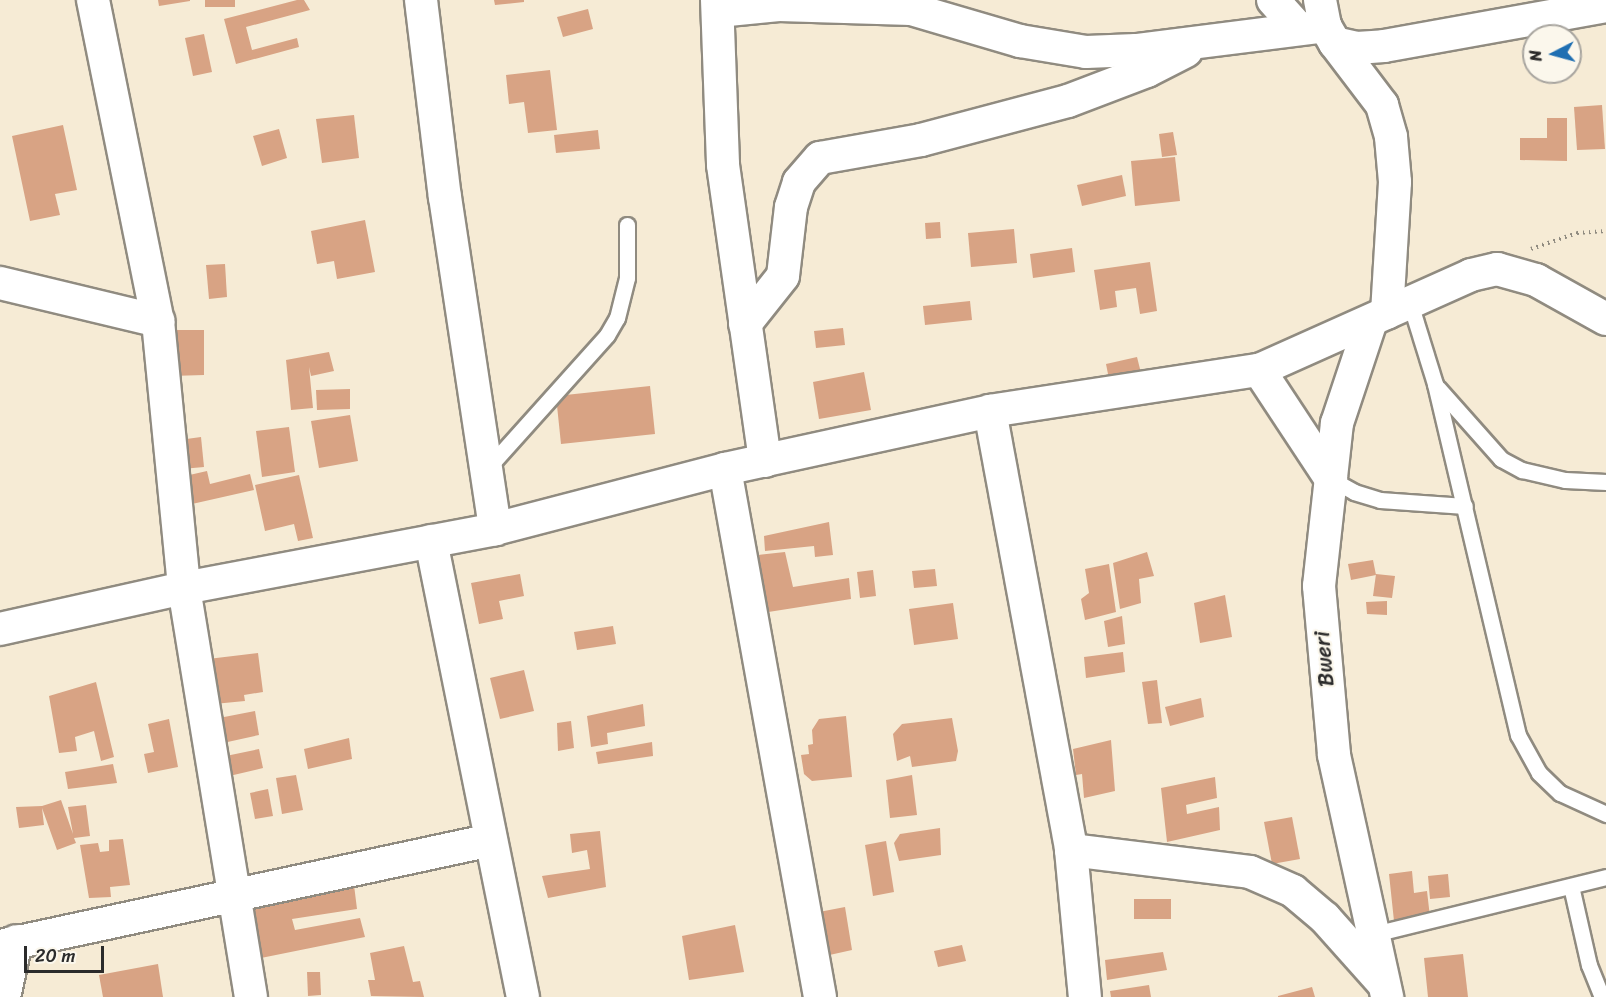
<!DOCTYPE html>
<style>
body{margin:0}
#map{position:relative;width:1606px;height:997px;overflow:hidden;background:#f6ebd5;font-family:Sriracha,sans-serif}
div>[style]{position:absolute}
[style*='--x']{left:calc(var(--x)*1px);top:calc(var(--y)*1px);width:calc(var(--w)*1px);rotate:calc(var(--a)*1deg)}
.building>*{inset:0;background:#d8a384}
.path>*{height:4px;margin-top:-2px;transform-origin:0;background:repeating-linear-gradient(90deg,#908b80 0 1.5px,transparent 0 6px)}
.roads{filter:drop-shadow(2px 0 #908b80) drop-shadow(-2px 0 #908b80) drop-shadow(0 2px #908b80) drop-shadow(0 -2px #908b80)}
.lane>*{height:15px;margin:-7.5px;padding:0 7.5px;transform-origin:7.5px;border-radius:7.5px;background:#fff}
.street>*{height:32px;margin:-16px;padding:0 16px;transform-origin:16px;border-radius:16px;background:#fff}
span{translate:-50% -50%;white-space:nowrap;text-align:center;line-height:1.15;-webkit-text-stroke:4.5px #fbf7ec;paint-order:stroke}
.street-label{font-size:22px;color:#2b2b2b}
.north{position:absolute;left:1522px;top:24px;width:60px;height:60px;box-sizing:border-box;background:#fbf7ec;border:2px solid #a8a59f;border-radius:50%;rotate:264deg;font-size:16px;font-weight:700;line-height:24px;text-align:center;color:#2b2b2b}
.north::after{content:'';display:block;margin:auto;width:21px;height:27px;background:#1f6fb2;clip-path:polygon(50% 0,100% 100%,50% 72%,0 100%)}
.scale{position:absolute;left:24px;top:946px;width:80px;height:27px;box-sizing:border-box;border:3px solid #2b2b2b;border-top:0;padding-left:8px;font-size:18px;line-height:21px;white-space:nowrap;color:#2b2b2b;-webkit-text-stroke:4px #fbf7ec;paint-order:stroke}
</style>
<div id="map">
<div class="building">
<div style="clip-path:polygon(158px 0,190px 0,190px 1px,159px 6px)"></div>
<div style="clip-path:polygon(205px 0,235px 0,235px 7px,205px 7px)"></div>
<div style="clip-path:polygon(297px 0,304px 0,310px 10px,246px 27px,252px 50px,297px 38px,299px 47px,236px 64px,224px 19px)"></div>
<div style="clip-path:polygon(494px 0,524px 0,524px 2px,495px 5px)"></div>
<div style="clip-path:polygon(588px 9px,593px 29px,563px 37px,557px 17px)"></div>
<div style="clip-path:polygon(204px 34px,212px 72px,193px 76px,185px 38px)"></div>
<div style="clip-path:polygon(550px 70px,557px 130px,528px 133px,524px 102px,509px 104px,506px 75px)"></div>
<div style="clip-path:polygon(1602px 105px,1605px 149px,1577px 150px,1574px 107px)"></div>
<div style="clip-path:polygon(354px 115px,359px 158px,322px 163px,316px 119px)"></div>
<div style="clip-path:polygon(1547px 118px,1567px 118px,1567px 161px,1520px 160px,1520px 138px,1547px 138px)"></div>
<div style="clip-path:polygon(63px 125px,77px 190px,55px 194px,60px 215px,30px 221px,12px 136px)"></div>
<div style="clip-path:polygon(279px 129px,287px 158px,262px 166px,253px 136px)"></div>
<div style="clip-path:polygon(598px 130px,600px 149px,556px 153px,554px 135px)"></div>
<div style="clip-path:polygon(1173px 132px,1177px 155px,1162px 157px,1159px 134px)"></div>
<div style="clip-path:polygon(1175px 157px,1180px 201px,1135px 206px,1131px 161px)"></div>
<div style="clip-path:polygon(1122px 175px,1126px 196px,1082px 206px,1077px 185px)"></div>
<div style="clip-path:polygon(365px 220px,375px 272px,337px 279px,334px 261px,317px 264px,311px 231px)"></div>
<div style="clip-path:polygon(940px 222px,941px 238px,926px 239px,925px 223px)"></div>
<div style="clip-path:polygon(1014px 229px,1017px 263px,971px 267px,968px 233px)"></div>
<div style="clip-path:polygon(1072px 248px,1075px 272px,1033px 278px,1030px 254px)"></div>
<div style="clip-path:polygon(1150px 262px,1157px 311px,1140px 314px,1136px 288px,1115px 291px,1117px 307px,1100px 310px,1094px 270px)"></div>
<div style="clip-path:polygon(225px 264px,227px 297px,209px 299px,206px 265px)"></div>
<div style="clip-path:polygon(970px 301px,972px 320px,925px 325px,923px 306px)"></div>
<div style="clip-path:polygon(843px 328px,845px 345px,816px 348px,814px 331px)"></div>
<div style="clip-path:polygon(171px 330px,204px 330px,204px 375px,171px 376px)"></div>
<div style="clip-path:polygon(329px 352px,334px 371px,311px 376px,309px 367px,313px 408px,291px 410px,286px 360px)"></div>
<div style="clip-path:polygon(1137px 357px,1142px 377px,1110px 384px,1106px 364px)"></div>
<div style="clip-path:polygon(864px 372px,871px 410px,819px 419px,813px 382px)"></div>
<div style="clip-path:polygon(650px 386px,655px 434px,561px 444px,556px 396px)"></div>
<div style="clip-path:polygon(350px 389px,350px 409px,317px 410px,316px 390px)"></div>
<div style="clip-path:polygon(350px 415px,358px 461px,319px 468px,311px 421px)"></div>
<div style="clip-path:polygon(289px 427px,295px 472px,262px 477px,256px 431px)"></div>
<div style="clip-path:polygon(201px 437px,204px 467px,182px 469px,179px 440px)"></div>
<div style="clip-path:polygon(207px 471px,210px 484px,250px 474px,254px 490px,192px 504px,185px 476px)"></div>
<div style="clip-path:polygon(299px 475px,313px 538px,298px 541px,294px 524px,265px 531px,255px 485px)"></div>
<div style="clip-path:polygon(829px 522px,833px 555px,815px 557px,814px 546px,765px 551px,764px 536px)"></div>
<div style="clip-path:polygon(785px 552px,793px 587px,849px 578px,851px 599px,755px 614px,749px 567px,758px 555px)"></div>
<div style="clip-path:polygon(1147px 552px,1154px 576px,1139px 579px,1141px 603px,1120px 609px,1113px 563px)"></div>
<div style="clip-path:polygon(1373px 560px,1376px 575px,1351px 580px,1348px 564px)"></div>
<div style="clip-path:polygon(1109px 564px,1116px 612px,1085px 620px,1081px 599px,1089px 593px,1085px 569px)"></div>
<div style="clip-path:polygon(935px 569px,937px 586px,914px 588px,912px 571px)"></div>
<div style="clip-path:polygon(873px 570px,876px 596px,860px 598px,857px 572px)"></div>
<div style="clip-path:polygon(520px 574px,524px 596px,499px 601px,503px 619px,479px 624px,471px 583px)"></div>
<div style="clip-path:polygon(1376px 574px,1395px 576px,1392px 598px,1373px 596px)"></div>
<div style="clip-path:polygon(1225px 595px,1232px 637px,1200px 643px,1194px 603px)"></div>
<div style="clip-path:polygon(1387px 601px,1387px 615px,1367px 614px,1366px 602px)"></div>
<div style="clip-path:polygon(953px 603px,958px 639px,914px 645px,909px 609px)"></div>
<div style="clip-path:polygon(1122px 616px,1125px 644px,1108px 647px,1104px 621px)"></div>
<div style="clip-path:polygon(613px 626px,616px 644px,577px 650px,574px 632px)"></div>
<div style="clip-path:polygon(1123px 652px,1125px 672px,1086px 678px,1084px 657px)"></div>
<div style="clip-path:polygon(258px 653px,263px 692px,244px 695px,245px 701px,214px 704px,208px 659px)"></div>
<div style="clip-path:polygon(524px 670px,534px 711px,500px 719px,490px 678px)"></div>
<div style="clip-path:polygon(1157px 680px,1162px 723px,1148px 724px,1142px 682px)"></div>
<div style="clip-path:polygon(96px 682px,114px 757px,101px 761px,94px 731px,75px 737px,77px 751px,59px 753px,49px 696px)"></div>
<div style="clip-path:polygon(1201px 698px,1204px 717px,1170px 726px,1165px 707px)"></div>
<div style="clip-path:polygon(643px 704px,645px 726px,607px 733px,608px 744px,591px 747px,587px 716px)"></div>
<div style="clip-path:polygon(255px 711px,259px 735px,223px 743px,219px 718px)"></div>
<div style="clip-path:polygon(846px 716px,852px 777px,812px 781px,804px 774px,801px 755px,809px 754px,808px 745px,813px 744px,812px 730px,819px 719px)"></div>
<div style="clip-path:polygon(952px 718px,958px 751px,956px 761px,912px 767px,910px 756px,897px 761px,893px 734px,902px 724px)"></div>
<div style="clip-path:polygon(169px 719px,178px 767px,148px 773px,144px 754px,154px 752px,148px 724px)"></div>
<div style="clip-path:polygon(571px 721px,574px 748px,558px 751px,557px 723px)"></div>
<div style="clip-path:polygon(349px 738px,352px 759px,308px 769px,304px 749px)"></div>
<div style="clip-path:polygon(1111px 740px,1115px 791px,1084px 798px,1082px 774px,1076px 775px,1073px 749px)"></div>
<div style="clip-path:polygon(652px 742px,653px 756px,598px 764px,596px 752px)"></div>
<div style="clip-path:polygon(259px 749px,263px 768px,225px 777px,221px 757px)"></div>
<div style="clip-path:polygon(113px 764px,117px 783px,68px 789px,65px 772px)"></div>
<div style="clip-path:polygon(296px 775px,303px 810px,282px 814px,276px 778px)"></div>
<div style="clip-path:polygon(912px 775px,917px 815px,890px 818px,886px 780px)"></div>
<div style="clip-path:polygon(1215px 777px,1217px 798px,1186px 805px,1187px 814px,1219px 807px,1220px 830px,1167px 842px,1161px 788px)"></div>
<div style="clip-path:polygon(268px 789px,273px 816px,255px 819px,250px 793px)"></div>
<div style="clip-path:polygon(61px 800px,73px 834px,68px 807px,86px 805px,90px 836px,74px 838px,76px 843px,57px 850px,42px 808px,44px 825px,19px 828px,16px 807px,42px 806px)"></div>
<div style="clip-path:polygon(1292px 817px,1300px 859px,1272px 864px,1264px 822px)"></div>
<div style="clip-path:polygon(940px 828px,941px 855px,899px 861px,894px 843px,900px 834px)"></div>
<div style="clip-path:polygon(600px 831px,606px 887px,548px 898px,542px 876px,590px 869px,587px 850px,572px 853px,570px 834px)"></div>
<div style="clip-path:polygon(123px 839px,130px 885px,110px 887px,111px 897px,89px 898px,80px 845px,98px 843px,100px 852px,109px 851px,109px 840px)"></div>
<div style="clip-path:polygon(886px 841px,894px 892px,873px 896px,865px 845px)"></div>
<div style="clip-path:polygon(1412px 871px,1414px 893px,1427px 891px,1430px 917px,1394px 921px,1389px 874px)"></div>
<div style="clip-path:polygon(1448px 874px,1450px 897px,1430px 899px,1428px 876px)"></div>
<div style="clip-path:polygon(354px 885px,357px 909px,292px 919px,295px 930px,360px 918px,365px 937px,256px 959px,246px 908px)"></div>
<div style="clip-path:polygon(1134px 899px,1171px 899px,1171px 919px,1134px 919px)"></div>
<div style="clip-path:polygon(845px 907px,852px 950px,825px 956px,819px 912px)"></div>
<div style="clip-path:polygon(735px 925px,744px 972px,689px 980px,682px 936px)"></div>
<div style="clip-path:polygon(962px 945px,966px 961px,938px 967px,934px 951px)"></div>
<div style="clip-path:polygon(404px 946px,413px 982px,420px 981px,424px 997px,371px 996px,368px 980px,375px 980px,370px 953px)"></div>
<div style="clip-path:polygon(1163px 952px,1167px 970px,1107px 980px,1105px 960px)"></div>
<div style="clip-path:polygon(1463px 954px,1468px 997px,1428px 997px,1424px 958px)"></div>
<div style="clip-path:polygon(158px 964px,163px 997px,103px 997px,99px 975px)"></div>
<div style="clip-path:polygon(307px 972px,320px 972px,321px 995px,308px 996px)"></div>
<div style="clip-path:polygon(1149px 985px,1151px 997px,1111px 997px,1110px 991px)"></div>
<div style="clip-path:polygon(1312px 987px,1315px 997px,1278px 997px,1278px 996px)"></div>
</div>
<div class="path">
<div style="--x:1531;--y:249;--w:49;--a:-19.2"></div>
<div style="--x:1577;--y:233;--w:29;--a:-4"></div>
</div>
<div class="roads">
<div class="lane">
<div style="--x:1410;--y:303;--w:85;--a:72.8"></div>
<div style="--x:1435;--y:384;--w:361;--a:76.7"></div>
<div style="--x:1518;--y:735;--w:43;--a:61.1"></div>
<div style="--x:1539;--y:773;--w:29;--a:44"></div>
<div style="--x:1560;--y:793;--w:51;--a:24.5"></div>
<div style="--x:1438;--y:388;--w:95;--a:48.4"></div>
<div style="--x:1501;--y:459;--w:24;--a:28"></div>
<div style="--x:1522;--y:470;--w:44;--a:13.1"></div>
<div style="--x:1565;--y:480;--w:41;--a:2.8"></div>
<div style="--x:486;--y:470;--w:181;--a:-48.1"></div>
<div style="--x:607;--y:335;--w:20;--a:-60"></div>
<div style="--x:617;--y:318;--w:41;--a:-76"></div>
<div style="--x:627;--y:278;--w:53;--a:-90"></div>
<div style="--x:1331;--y:479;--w:26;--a:29"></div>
<div style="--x:1354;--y:492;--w:27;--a:17"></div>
<div style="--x:1380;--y:500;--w:85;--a:4"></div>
<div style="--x:1571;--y:886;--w:81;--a:77.2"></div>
<div style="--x:1589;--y:965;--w:35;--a:68"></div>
<div style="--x:1374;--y:934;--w:239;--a:-13.8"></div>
</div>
<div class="street">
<div style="--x:93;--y:0;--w:328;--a:78.6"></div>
<div style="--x:158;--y:321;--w:268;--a:84.4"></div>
<div style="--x:184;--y:588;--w:414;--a:80.7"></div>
<div style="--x:421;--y:0;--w:198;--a:83.1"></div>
<div style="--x:445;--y:197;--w:336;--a:81.4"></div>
<div style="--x:717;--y:0;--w:165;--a:87.9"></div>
<div style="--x:723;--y:165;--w:299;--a:81.9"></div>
<div style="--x:1273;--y:0;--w:36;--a:48"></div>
<div style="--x:1320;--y:0;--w:26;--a:79"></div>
<div style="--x:1325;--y:26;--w:20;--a:60"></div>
<div style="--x:1335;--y:43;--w:23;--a:13"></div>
<div style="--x:1357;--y:48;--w:27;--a:-4"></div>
<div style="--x:1384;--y:46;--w:226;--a:-10.2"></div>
<div style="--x:718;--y:11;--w:61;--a:-5.6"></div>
<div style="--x:779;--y:5;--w:132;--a:1.7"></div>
<div style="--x:911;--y:9;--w:114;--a:16.4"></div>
<div style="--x:1020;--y:41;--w:67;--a:9.5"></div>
<div style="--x:1086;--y:52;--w:50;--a:-2.3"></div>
<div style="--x:1136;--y:50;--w:191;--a:-7.2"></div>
<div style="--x:1335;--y:43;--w:78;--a:52.8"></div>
<div style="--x:1382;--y:105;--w:33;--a:74"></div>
<div style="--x:1391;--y:137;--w:45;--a:84.9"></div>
<div style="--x:1395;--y:182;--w:131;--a:93.5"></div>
<div style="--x:0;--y:283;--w:163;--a:13.5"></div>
<div style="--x:1371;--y:321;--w:108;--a:108.4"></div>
<div style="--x:1337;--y:423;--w:164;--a:96.3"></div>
<div style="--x:1319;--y:586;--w:170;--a:84.9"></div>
<div style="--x:1334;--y:755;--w:248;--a:77.6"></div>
<div style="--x:745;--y:324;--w:61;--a:-51.6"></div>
<div style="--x:783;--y:276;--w:69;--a:-83.4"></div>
<div style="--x:791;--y:207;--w:26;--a:-72"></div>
<div style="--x:799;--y:182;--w:32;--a:-49"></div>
<div style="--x:820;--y:158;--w:103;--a:-10.1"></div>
<div style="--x:921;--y:140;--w:152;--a:-14.9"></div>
<div style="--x:1068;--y:101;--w:85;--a:-20.8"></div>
<div style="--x:1147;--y:71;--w:44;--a:-27.1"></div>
<div style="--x:1259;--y:370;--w:131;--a:56.6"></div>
<div style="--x:990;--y:411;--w:446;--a:79.5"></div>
<div style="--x:1071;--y:850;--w:148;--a:84.6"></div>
<div style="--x:725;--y:469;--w:536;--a:79.8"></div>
<div style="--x:431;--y:541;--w:465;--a:78.6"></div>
<div style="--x:0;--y:629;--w:189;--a:-12.6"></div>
<div style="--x:184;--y:588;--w:317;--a:-10.7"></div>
<div style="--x:495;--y:529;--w:238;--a:-14.6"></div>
<div style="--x:725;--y:469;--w:271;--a:-12.3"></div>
<div style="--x:990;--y:411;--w:272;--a:-8.7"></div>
<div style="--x:1259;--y:370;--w:232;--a:-24.1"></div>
<div style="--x:1471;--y:275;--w:27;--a:-13"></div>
<div style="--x:1497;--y:269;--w:41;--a:15.8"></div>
<div style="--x:1536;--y:280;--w:80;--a:29.1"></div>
<div style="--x:1071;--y:850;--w:180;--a:7"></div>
<div style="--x:1250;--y:872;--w:47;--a:23.8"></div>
<div style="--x:1293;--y:891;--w:42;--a:40.2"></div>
<div style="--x:1325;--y:918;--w:86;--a:48.3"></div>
<div style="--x:0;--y:946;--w:502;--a:-12.18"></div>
<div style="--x:4;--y:997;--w:57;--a:-77.9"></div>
</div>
</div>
<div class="street-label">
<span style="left:1324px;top:659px;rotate:-95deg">Bweri</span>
</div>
<div class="north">N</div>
<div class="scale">20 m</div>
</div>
